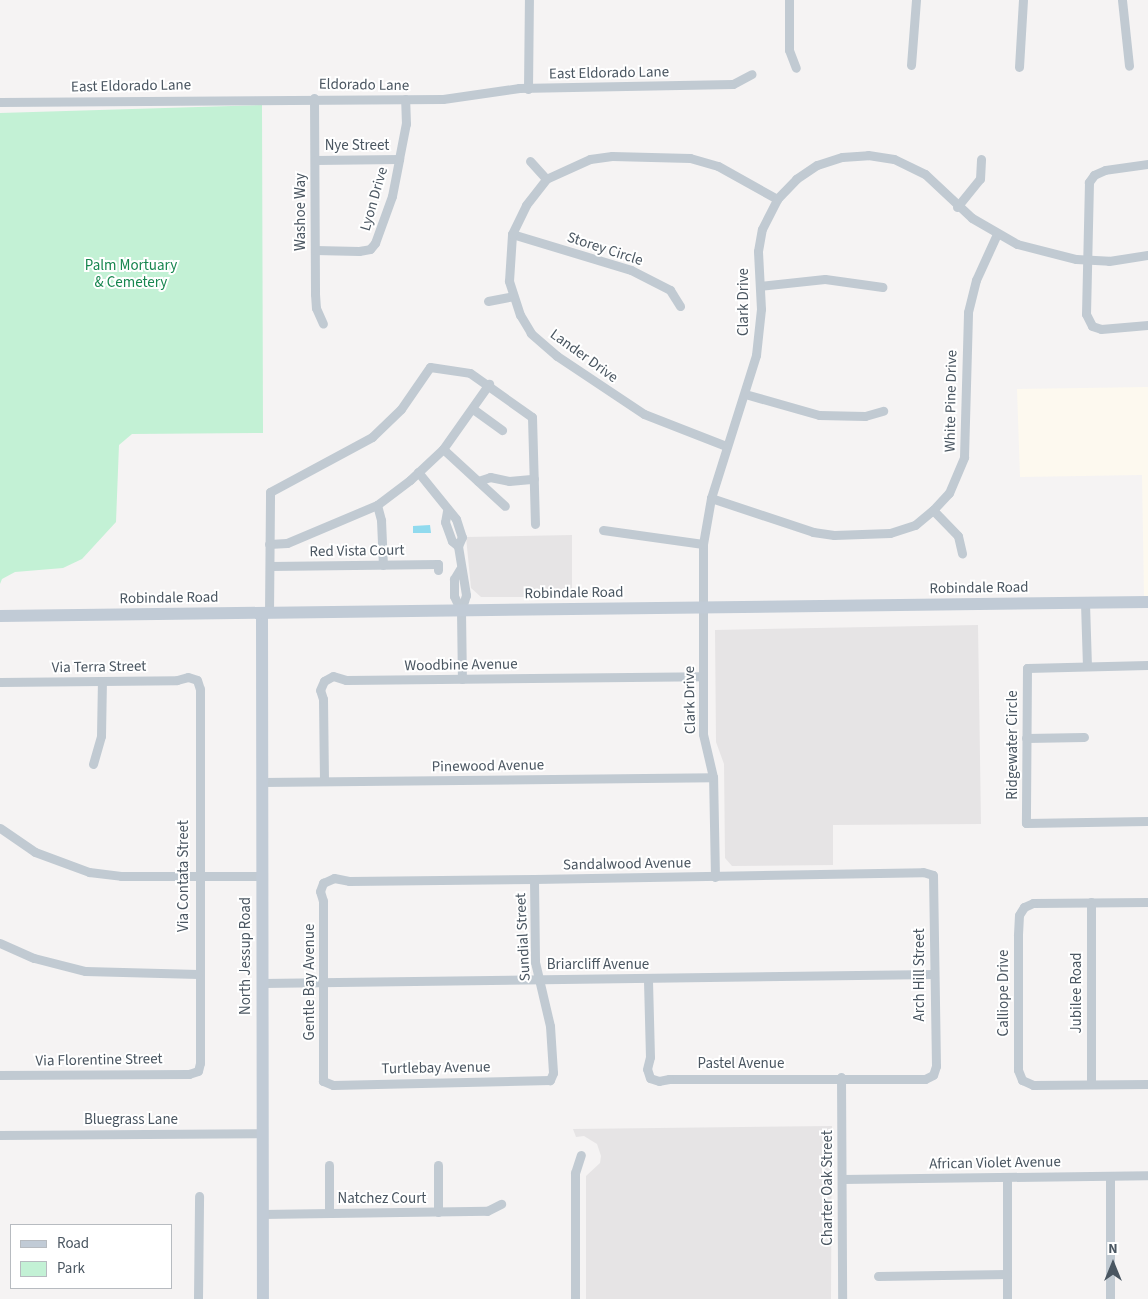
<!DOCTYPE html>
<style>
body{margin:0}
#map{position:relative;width:1148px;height:1299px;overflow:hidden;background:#f5f3f3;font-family:"Source Sans 3",sans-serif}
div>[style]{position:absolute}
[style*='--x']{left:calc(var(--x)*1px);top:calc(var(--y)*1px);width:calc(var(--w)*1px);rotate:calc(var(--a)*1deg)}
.commercial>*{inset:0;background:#fdf9ef}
.education>*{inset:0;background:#e6e4e5}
.green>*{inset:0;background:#c3f1d5}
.water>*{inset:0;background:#90daee}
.street>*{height:9px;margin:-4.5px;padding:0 4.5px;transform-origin:4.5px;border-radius:4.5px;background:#c1cad2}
.secondary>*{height:12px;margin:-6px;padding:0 6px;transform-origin:6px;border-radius:6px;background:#c1cbd6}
span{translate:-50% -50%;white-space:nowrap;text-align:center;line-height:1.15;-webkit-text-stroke:4px #fff;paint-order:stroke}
.street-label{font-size:15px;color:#4a5661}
.park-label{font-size:15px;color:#17864f}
.legend{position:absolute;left:10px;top:1224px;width:162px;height:65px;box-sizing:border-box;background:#fff;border:1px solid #b7bbc0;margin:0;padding:6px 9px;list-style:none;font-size:15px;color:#4a5661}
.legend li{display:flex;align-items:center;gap:10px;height:25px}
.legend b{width:25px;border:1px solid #b7bbc0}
.north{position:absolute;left:1088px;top:1239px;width:50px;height:50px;-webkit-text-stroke:4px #fff;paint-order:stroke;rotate:0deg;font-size:14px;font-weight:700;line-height:20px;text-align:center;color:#4a5661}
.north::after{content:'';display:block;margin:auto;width:18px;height:22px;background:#4a5661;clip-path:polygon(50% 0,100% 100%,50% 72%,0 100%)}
</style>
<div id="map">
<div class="commercial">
<div style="clip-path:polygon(1148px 387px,1148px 599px,1144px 599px,1142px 475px,1020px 477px,1017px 389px)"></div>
</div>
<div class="education">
<div style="clip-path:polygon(572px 535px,572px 597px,481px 597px,471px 588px,466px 537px)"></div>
<div style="clip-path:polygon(978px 625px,981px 824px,833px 825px,833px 865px,732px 866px,725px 858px,724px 764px,716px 742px,715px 630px)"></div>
<div style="clip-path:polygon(832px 1126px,831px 1299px,586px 1299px,586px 1176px,600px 1163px,601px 1156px,597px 1144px,584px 1136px,576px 1137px,573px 1129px)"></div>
</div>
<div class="green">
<div style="clip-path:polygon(262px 105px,263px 433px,132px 434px,119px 445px,116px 522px,82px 559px,63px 568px,15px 572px,2px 579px,0 584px,0 113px)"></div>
</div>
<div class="water">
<div style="clip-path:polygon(430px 525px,431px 533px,413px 533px,413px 526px)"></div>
</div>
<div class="street">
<div style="--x:789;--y:0;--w:50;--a:90"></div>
<div style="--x:789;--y:50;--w:19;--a:69"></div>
<div style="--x:1122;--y:0;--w:66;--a:83.9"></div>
<div style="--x:911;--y:65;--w:65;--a:-85.6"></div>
<div style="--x:1019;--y:67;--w:67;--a:-86.6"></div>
<div style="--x:528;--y:89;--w:89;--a:-89.4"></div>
<div style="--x:314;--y:98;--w:196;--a:89.7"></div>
<div style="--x:315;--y:294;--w:14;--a:86"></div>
<div style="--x:316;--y:308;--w:17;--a:66"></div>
<div style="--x:0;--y:102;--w:443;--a:-0.4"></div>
<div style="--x:443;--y:99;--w:77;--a:-8.2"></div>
<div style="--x:519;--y:88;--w:214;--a:-1.1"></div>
<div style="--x:733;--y:84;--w:21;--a:-28"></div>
<div style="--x:315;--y:160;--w:84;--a:-0.7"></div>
<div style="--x:530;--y:161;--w:24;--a:48"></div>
<div style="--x:1148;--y:164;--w:43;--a:172.1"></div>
<div style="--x:1105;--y:170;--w:12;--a:156"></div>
<div style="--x:1094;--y:175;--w:9;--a:126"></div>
<div style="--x:1089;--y:182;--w:132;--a:91.3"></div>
<div style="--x:1086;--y:314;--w:13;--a:63"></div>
<div style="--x:1092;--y:326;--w:9;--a:18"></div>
<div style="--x:1101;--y:329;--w:47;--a:-4.9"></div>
<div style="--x:957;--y:207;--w:36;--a:-51"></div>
<div style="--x:980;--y:179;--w:20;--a:-87"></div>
<div style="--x:512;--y:234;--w:124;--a:16.8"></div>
<div style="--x:631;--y:270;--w:44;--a:27.1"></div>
<div style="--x:670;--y:290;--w:19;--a:58"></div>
<div style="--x:315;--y:250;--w:44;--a:1.3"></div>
<div style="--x:359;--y:251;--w:11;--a:-10"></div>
<div style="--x:370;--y:249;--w:8;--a:-50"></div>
<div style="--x:375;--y:243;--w:50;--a:-70.1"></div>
<div style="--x:392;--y:196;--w:38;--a:-79"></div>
<div style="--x:399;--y:159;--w:36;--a:-79"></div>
<div style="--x:406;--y:124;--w:25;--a:-92"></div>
<div style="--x:760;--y:286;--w:65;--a:-6.1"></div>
<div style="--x:825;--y:279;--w:58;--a:8"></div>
<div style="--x:488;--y:301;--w:25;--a:-11"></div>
<div style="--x:745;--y:394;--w:77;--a:15.8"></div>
<div style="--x:819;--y:415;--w:46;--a:1.2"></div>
<div style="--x:865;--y:416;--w:19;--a:-16"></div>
<div style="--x:473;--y:409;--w:36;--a:36"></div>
<div style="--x:726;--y:446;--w:88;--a:-158.7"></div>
<div style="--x:644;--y:414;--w:105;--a:-146.3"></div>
<div style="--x:557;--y:356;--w:35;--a:-139"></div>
<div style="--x:531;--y:333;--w:21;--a:-121"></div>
<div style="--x:520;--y:315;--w:36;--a:-108"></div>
<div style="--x:509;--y:281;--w:47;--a:-86.3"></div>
<div style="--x:512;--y:234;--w:32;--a:-64"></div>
<div style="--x:526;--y:205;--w:33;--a:-52"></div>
<div style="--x:546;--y:179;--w:48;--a:-24.4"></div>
<div style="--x:590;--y:159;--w:22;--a:-8"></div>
<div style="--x:612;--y:156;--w:78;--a:1.5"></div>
<div style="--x:690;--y:158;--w:29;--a:16"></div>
<div style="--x:718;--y:166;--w:68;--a:29.2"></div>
<div style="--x:443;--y:449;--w:84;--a:42.6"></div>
<div style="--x:418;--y:472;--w:60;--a:51"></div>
<div style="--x:456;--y:519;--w:19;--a:72"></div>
<div style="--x:462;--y:537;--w:10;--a:114"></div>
<div style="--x:458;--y:546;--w:50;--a:80.7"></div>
<div style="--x:466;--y:595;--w:17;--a:107"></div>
<div style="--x:461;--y:611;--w:68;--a:89.2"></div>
<div style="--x:478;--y:481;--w:13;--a:-18"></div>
<div style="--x:490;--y:477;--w:19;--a:12"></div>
<div style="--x:509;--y:481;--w:25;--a:-5"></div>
<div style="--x:711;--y:498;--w:108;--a:18.4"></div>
<div style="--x:813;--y:532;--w:21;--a:8"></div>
<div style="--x:834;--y:535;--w:56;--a:-2"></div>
<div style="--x:890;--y:533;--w:26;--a:-18"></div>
<div style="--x:915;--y:525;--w:23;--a:-40"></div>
<div style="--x:933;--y:510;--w:23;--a:-47"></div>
<div style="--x:949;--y:493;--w:39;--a:-67"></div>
<div style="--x:964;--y:457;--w:145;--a:-88.4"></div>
<div style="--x:968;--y:312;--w:33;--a:-76"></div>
<div style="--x:976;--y:280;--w:51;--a:-65.5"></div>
<div style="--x:377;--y:505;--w:16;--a:75"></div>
<div style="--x:381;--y:520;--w:45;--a:87.5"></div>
<div style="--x:933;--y:510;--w:36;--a:46"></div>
<div style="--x:958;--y:536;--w:18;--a:77"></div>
<div style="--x:447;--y:511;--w:11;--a:100"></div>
<div style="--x:445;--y:522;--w:20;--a:70"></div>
<div style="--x:452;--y:541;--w:8;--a:40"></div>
<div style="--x:603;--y:530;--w:101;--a:8"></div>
<div style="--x:269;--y:544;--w:18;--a:-3"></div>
<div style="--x:287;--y:543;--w:98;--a:-22.9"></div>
<div style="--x:377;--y:505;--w:41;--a:-37.1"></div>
<div style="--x:410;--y:480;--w:45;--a:-43.2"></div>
<div style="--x:443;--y:449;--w:80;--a:-54.7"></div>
<div style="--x:270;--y:566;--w:168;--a:-0.7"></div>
<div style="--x:438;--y:564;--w:6;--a:90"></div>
<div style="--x:460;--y:569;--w:12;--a:121"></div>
<div style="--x:454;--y:579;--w:17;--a:90"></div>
<div style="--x:454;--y:596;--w:17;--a:65"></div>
<div style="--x:1085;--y:603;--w:63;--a:88.2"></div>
<div style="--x:269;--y:613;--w:121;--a:-89.5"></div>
<div style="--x:270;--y:492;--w:116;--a:-28.3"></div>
<div style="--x:372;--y:437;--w:40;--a:-44"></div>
<div style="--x:401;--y:409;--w:51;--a:-55.4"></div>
<div style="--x:430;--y:367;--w:40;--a:8.5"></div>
<div style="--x:470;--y:373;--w:76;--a:35.4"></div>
<div style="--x:532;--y:417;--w:107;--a:88.4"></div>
<div style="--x:1148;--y:665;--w:121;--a:178.6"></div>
<div style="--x:1027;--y:668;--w:155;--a:90.4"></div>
<div style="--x:1026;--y:823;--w:122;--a:-0.9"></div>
<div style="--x:0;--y:682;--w:177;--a:-0.6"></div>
<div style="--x:177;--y:680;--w:11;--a:-15"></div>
<div style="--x:188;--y:677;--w:9;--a:18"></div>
<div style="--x:197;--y:680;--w:9;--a:72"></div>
<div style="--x:200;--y:689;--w:374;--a:90"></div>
<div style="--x:200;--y:1063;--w:8;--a:104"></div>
<div style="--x:198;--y:1071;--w:9;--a:162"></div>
<div style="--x:189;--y:1074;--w:189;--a:179.7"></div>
<div style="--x:1026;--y:738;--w:58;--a:-1"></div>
<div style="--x:93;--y:764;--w:29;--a:-74"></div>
<div style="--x:101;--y:736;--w:55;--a:-89"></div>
<div style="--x:324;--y:781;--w:82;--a:-90.7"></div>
<div style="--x:323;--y:699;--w:9;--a:-108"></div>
<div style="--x:320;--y:690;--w:10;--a:-66"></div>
<div style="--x:324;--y:681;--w:10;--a:-29"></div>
<div style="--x:333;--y:676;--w:14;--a:17"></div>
<div style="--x:346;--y:680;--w:357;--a:-0.6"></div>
<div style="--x:262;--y:782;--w:451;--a:-0.6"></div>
<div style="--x:0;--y:828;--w:42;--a:34.4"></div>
<div style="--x:35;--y:852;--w:58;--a:20.3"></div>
<div style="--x:89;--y:872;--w:32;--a:7"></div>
<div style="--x:121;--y:876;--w:142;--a:0"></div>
<div style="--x:715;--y:877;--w:100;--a:-91.1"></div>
<div style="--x:713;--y:777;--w:44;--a:-103.1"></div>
<div style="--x:703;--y:734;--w:190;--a:-90"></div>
<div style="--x:703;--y:544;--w:47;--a:-80.1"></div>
<div style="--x:711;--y:498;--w:150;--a:-72.5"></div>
<div style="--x:756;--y:355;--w:46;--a:-83.8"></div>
<div style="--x:761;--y:309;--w:58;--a:-93"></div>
<div style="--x:758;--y:251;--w:22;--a:-80"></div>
<div style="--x:762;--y:229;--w:34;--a:-63"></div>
<div style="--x:777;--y:199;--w:28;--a:-46"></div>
<div style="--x:796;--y:179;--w:25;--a:-34"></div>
<div style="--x:817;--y:165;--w:26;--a:-18"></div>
<div style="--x:842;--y:157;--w:26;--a:-4"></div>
<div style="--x:868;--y:155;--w:26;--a:9"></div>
<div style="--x:894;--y:159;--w:34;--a:26"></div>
<div style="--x:925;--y:174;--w:64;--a:43.1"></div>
<div style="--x:972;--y:218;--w:52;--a:30"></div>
<div style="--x:1017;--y:244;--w:61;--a:14.3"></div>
<div style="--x:1076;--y:259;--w:33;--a:3"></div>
<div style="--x:1109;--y:261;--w:39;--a:-9"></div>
<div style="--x:534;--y:879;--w:83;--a:89.3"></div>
<div style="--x:535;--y:962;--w:66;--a:76.8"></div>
<div style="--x:550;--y:1026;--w:47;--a:86.3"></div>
<div style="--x:553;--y:1073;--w:8;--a:113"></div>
<div style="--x:550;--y:1080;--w:217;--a:178.7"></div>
<div style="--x:333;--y:1085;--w:11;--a:-158"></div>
<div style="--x:323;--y:1081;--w:180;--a:-90"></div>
<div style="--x:323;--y:901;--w:10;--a:-107"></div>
<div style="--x:320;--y:891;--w:9;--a:-69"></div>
<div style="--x:323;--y:883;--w:12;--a:-24"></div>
<div style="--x:334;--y:878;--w:15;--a:11"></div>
<div style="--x:349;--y:881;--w:185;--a:-0.6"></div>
<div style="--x:534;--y:879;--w:389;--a:-1"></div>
<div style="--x:923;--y:872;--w:10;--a:17"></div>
<div style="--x:933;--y:875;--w:191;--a:89.1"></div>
<div style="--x:936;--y:1066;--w:9;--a:108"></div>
<div style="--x:933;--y:1075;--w:9;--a:153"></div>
<div style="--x:925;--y:1079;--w:256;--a:180"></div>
<div style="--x:669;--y:1079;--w:10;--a:169"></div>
<div style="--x:659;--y:1081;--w:9;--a:-162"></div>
<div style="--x:650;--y:1078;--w:9;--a:-108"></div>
<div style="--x:647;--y:1069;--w:12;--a:-76"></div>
<div style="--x:650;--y:1057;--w:79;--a:-91.5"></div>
<div style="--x:1091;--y:902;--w:182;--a:90"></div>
<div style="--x:1148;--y:902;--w:115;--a:179.5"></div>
<div style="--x:1033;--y:903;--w:10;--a:156"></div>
<div style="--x:1024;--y:907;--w:9;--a:122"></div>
<div style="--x:1019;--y:915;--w:20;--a:93"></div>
<div style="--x:1018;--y:935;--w:135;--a:90"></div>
<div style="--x:1018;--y:1070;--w:11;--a:68"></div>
<div style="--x:1022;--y:1080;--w:12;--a:24"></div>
<div style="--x:1033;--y:1085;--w:115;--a:-0.5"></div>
<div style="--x:0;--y:943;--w:37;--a:24"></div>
<div style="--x:34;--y:958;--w:53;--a:14.3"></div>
<div style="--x:85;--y:971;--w:113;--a:1.5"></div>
<div style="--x:262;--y:983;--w:672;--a:-0.77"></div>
<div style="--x:841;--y:1077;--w:222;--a:89.7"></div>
<div style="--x:0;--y:1135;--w:262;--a:-0.4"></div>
<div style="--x:329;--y:1165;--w:48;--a:90"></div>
<div style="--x:438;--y:1165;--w:47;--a:90"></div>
<div style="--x:1007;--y:1177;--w:122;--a:90"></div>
<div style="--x:842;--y:1179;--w:306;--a:-0.7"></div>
<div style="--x:262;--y:1214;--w:225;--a:-0.8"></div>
<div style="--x:487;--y:1211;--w:16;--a:-27"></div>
<div style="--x:878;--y:1276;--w:129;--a:-0.9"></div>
<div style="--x:198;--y:1299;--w:103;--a:-89.4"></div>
<div style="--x:575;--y:1299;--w:126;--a:-90"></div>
<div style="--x:575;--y:1173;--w:19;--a:-72"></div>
<div style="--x:1110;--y:1299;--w:123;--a:-90"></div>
</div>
<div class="secondary">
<div style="--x:262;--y:613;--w:686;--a:89.92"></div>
<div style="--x:0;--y:616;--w:1148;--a:-0.7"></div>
</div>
<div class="street-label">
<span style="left:609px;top:73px;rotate:-1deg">East Eldorado Lane</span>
<span style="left:364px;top:85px;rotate:1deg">Eldorado Lane</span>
<span style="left:131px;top:86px;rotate:-1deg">East Eldorado Lane</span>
<span style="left:357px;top:146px">Nye Street</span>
<span style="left:374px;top:199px;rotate:-74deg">Lyon Drive</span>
<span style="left:301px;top:212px;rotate:-90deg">Washoe Way</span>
<span style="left:605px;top:249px;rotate:18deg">Storey Circle</span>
<span style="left:744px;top:302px;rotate:-90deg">Clark Drive</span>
<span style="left:584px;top:356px;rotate:36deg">Lander Drive</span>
<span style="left:951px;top:401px;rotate:-89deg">White Pine Drive</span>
<span style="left:357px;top:551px;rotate:-1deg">Red Vista Court</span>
<span style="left:979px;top:588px;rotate:-1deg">Robindale Road</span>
<span style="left:574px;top:593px;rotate:-1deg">Robindale Road</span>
<span style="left:169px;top:598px;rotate:-1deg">Robindale Road</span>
<span style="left:461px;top:665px;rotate:-1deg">Woodbine Avenue</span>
<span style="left:99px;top:667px;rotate:-1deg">Via Terra Street</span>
<span style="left:690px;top:700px;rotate:-91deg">Clark Drive</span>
<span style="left:1013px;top:745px;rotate:-90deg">Ridgewater Circle</span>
<span style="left:488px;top:766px;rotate:-1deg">Pinewood Avenue</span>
<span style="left:627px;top:864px;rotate:-1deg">Sandalwood Avenue</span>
<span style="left:184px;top:876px;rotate:-90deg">Via Contata Street</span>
<span style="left:523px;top:937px;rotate:-93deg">Sundial Street</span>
<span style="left:246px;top:956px;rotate:-90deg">North Jessup Road</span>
<span style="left:598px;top:965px">Briarcliff Avenue</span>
<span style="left:920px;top:975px;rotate:-90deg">Arch Hill Street</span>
<span style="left:310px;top:982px;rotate:-90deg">Gentle Bay Avenue</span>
<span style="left:1004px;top:993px;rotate:-90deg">Calliope Drive</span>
<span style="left:1077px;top:993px;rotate:-90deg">Jubilee Road</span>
<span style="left:99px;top:1060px;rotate:-1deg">Via Florentine Street</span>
<span style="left:741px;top:1064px">Pastel Avenue</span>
<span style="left:436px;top:1068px;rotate:-1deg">Turtlebay Avenue</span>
<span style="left:131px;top:1120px">Bluegrass Lane</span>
<span style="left:995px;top:1163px;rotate:-1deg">African Violet Avenue</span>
<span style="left:828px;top:1188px;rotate:-90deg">Charter Oak Street</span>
<span style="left:382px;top:1199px">Natchez Court</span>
</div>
<div class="park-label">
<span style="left:131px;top:274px">Palm Mortuary<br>&amp; Cemetery</span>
</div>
<ul class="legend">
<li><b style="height:6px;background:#c1cbd6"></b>Road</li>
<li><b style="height:14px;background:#c3f1d5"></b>Park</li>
</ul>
<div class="north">N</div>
</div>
